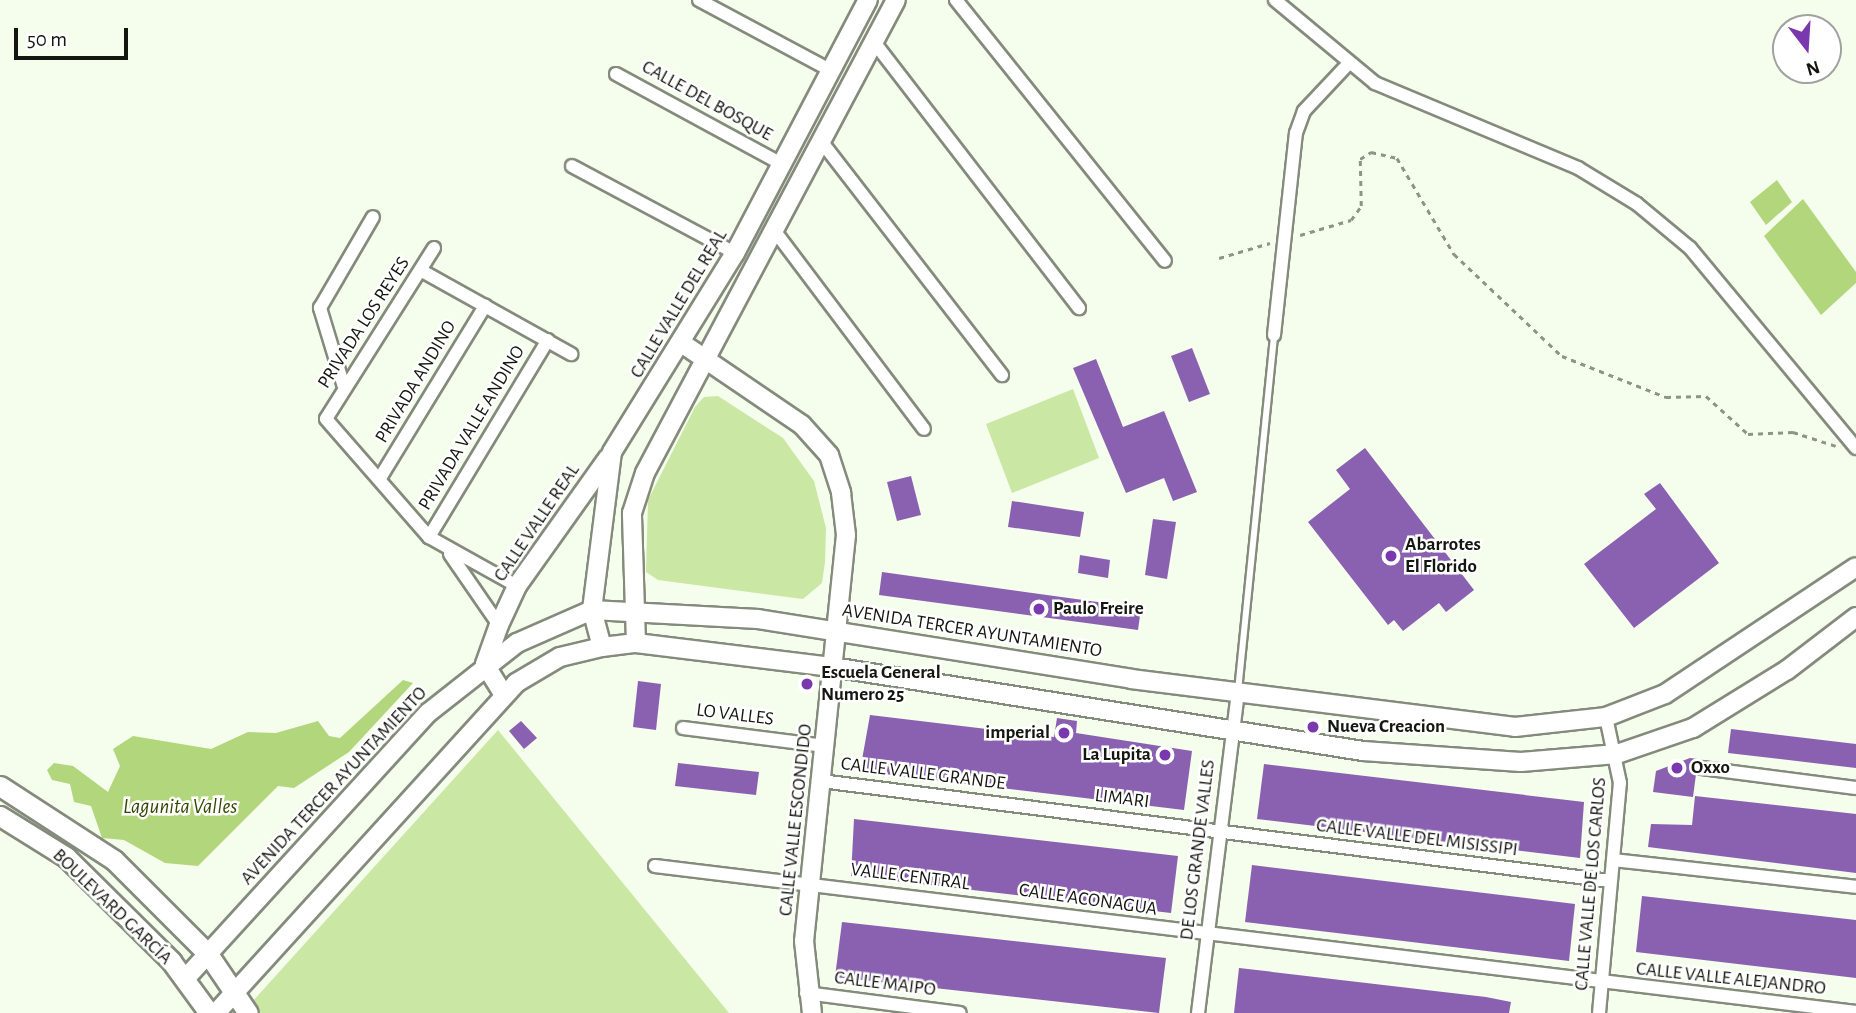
<!DOCTYPE html>
<meta charset="utf-8">
<style>
body{margin:0}
#map{position:relative;width:1856px;height:1013px;overflow:hidden;background:#f5fdec;font-family:"Alegreya Sans",sans-serif}
div>[style]{position:absolute}
[style*='--x']{left:calc(var(--x)*1px);top:calc(var(--y)*1px);width:calc(var(--w)*1px);rotate:calc(var(--a)*1deg)}
.green>*{inset:0;background:#cbe7a4}
.water>*{inset:0;background:#b2d67b}
.building>*{inset:0;background:#8961b0}
.path>*{height:2.5px;margin-top:-1.25px;transform-origin:0;background:repeating-linear-gradient(90deg,#8e9387 0 5px,transparent 0 10px)}
.roads{filter:drop-shadow(2px 0 #848b7c) drop-shadow(-2px 0 #848b7c) drop-shadow(0 2px #848b7c) drop-shadow(0 -2px #848b7c)}
.lane>*{height:6px;margin:-3px;padding:0 3px;transform-origin:3px;border-radius:3px;background:#fff}
.street>*{height:12px;margin:-6px;padding:0 6px;transform-origin:6px;border-radius:6px;background:#fff}
.secondary>*{height:18px;margin:-9px;padding:0 9px;transform-origin:9px;border-radius:9px;background:#fff}
.primary>*{height:19px;margin:-9.5px;padding:0 9.5px;transform-origin:9.5px;border-radius:9.5px;background:#fff}
.dots>*{width:19px;height:19px;translate:-50% -50%;box-sizing:border-box;border:4px solid #fff;border-radius:50%}
span{translate:-50% -50%;white-space:nowrap;text-align:center;line-height:1.15;-webkit-text-stroke:5px #fff;paint-order:stroke}
.street-label{font-size:19px;color:#141610}
.poi-label{font-size:19px;color:#141610;font-weight:700}
.left{translate:0 -50%;text-align:left}
.right{translate:-100% -50%;text-align:right}
.water-label{font-size:21px;color:#324701;font-style:italic}
.north{position:absolute;left:1772px;top:14px;width:70px;height:70px;box-sizing:border-box;background:#fff;border:2px solid #a1a29f;border-radius:50%;rotate:163deg;font-size:19px;font-weight:700;line-height:28px;text-align:center;color:#141610}
.north::after{content:'';display:block;margin:auto;width:24px;height:32px;background:#7938ad;clip-path:polygon(50% 0,100% 100%,50% 72%,0 100%)}
.scale{position:absolute;left:14px;top:28px;width:114px;height:32px;box-sizing:border-box;border:4px solid #141610;border-top:0;padding-left:9px;font-size:21px;line-height:24px;white-space:nowrap;color:#141610;-webkit-text-stroke:5px #fff;paint-order:stroke}
</style>
<div id="map">
<div class="green">
<div style="clip-path:polygon(1073px 389px,1099px 458px,1012px 493px,986px 424px)"></div>
<div style="clip-path:polygon(718px 396px,783px 438px,814px 481px,826px 528px,825px 562px,822px 583px,803px 599px,658px 580px,646px 572px,648px 500px,695px 407px,704px 397px)"></div>
<div style="clip-path:polygon(498px 730px,729px 1013px,251px 1013px,251px 1003px)"></div>
</div>
<div class="water">
<div style="clip-path:polygon(1777px 180px,1792px 202px,1766px 225px,1750px 202px)"></div>
<div style="clip-path:polygon(1803px 199px,1856px 272px,1856px 283px,1821px 315px,1764px 236px)"></div>
<div style="clip-path:polygon(403px 680px,413px 683px,349px 752px,294px 788px,278px 786px,198px 866px,165px 863px,124px 840px,102px 838px,91px 806px,74px 802px,70px 784px,52px 780px,47px 770px,54px 763px,73px 766px,108px 792px,120px 766px,113px 749px,133px 736px,211px 749px,248px 732px,276px 733px,318px 721px,329px 736px,340px 738px)"></div>
</div>
<div class="building">
<div style="clip-path:polygon(1192px 348px,1210px 394px,1189px 402px,1171px 356px)"></div>
<div style="clip-path:polygon(1096px 359px,1123px 427px,1164px 411px,1197px 492px,1173px 501px,1164px 478px,1126px 493px,1073px 368px)"></div>
<div style="clip-path:polygon(1365px 448px,1474px 590px,1446px 612px,1439px 603px,1403px 631px,1394px 620px,1388px 625px,1308px 522px,1350px 489px,1336px 470px)"></div>
<div style="clip-path:polygon(911px 476px,921px 515px,897px 521px,887px 482px)"></div>
<div style="clip-path:polygon(1660px 483px,1719px 563px,1634px 628px,1584px 564px,1656px 509px,1644px 494px)"></div>
<div style="clip-path:polygon(1012px 501px,1084px 512px,1080px 537px,1008px 527px)"></div>
<div style="clip-path:polygon(1153px 519px,1176px 522px,1167px 579px,1145px 575px)"></div>
<div style="clip-path:polygon(1080px 555px,1110px 560px,1108px 578px,1078px 573px)"></div>
<div style="clip-path:polygon(882px 572px,1141px 608px,1138px 630px,879px 595px)"></div>
<div style="clip-path:polygon(638px 681px,661px 684px,656px 730px,633px 727px)"></div>
<div style="clip-path:polygon(870px 715px,1054px 737px,1057px 718px,1077px 721px,1076px 733px,1192px 751px,1184px 810px,860px 771px)"></div>
<div style="clip-path:polygon(521px 721px,537px 738px,524px 749px,509px 731px)"></div>
<div style="clip-path:polygon(1731px 729px,1856px 744px,1856px 768px,1728px 753px)"></div>
<div style="clip-path:polygon(1690px 758px,1698px 759px,1693px 797px,1653px 792px,1656px 771px)"></div>
<div style="clip-path:polygon(678px 763px,759px 772px,756px 795px,675px 786px)"></div>
<div style="clip-path:polygon(1264px 764px,1584px 802px,1580px 858px,1257px 819px)"></div>
<div style="clip-path:polygon(1695px 796px,1856px 814px,1856px 873px,1648px 847px,1651px 824px,1692px 825px)"></div>
<div style="clip-path:polygon(854px 819px,1178px 856px,1171px 913px,851px 876px)"></div>
<div style="clip-path:polygon(1252px 865px,1575px 904px,1569px 961px,1245px 922px)"></div>
<div style="clip-path:polygon(1642px 896px,1856px 920px,1856px 978px,1636px 952px)"></div>
<div style="clip-path:polygon(842px 922px,1166px 958px,1159px 1013px,835px 977px)"></div>
<div style="clip-path:polygon(1239px 968px,1486px 997px,1511px 1002px,1509px 1013px,1234px 1013px)"></div>
</div>
<div class="path">
<div style="--x:1300;--y:235;--w:53;--a:-16.4"></div>
<div style="--x:1351;--y:220;--w:17;--a:-54"></div>
<div style="--x:1361;--y:206;--w:47;--a:-91.2"></div>
<div style="--x:1360;--y:159;--w:13;--a:-32"></div>
<div style="--x:1371;--y:152;--w:27;--a:13"></div>
<div style="--x:1397;--y:158;--w:112;--a:59.3"></div>
<div style="--x:1454;--y:254;--w:149;--a:43.4"></div>
<div style="--x:1562;--y:356;--w:112;--a:21.5"></div>
<div style="--x:1666;--y:397;--w:40;--a:-1.4"></div>
<div style="--x:1706;--y:396;--w:57;--a:42.1"></div>
<div style="--x:1748;--y:434;--w:45;--a:-2.5"></div>
<div style="--x:1793;--y:432;--w:45;--a:18"></div>
<div style="--x:1219;--y:258;--w:53;--a:-16.4"></div>
</div>
<div class="roads">
<div class="lane">
<div style="--x:1238;--y:691;--w:358;--a:-84.2"></div>
</div>
<div class="street">
<div style="--x:699;--y:0;--w:149;--a:28.1"></div>
<div style="--x:956;--y:0;--w:334;--a:51.3"></div>
<div style="--x:1275;--y:0;--w:130;--a:39.7"></div>
<div style="--x:1375;--y:83;--w:220;--a:22.7"></div>
<div style="--x:1578;--y:168;--w:69;--a:31.4"></div>
<div style="--x:1637;--y:204;--w:69;--a:39.7"></div>
<div style="--x:1690;--y:248;--w:260;--a:50.3"></div>
<div style="--x:874;--y:42;--w:336;--a:52.4"></div>
<div style="--x:616;--y:74;--w:187;--a:28.5"></div>
<div style="--x:821;--y:141;--w:296;--a:52.3"></div>
<div style="--x:572;--y:166;--w:185;--a:28.1"></div>
<div style="--x:774;--y:230;--w:249;--a:53"></div>
<div style="--x:434;--y:248;--w:202;--a:122.3"></div>
<div style="--x:326;--y:419;--w:157;--a:48.9"></div>
<div style="--x:429;--y:537;--w:101;--a:29.1"></div>
<div style="--x:422;--y:271;--w:171;--a:29.1"></div>
<div style="--x:1274;--y:335;--w:203;--a:-83.8"></div>
<div style="--x:1296;--y:133;--w:23;--a:-70"></div>
<div style="--x:1304;--y:111;--w:66;--a:-46.8"></div>
<div style="--x:344;--y:387;--w:83;--a:-106.9"></div>
<div style="--x:320;--y:308;--w:105;--a:-59.8"></div>
<div style="--x:380;--y:478;--w:202;--a:-58.6"></div>
<div style="--x:429;--y:537;--w:230;--a:-58.9"></div>
<div style="--x:450;--y:554;--w:86;--a:55.4"></div>
<div style="--x:683;--y:728;--w:143;--a:7.2"></div>
<div style="--x:1702;--y:768;--w:155;--a:7.4"></div>
<div style="--x:821;--y:781;--w:795;--a:7.22"></div>
<div style="--x:1613;--y:860;--w:244;--a:6.3"></div>
<div style="--x:655;--y:866;--w:1210;--a:6.93"></div>
<div style="--x:806;--y:993;--w:155;--a:7.4"></div>
<div style="--x:1198;--y:1013;--w:322;--a:-82.9"></div>
<div style="--x:1599;--y:1013;--w:231;--a:-84.8"></div>
<div style="--x:1620;--y:783;--w:67;--a:-102"></div>
</div>
<div class="secondary">
<div style="--x:683;--y:344;--w:144;--a:34.2"></div>
<div style="--x:802;--y:425;--w:40;--a:48"></div>
<div style="--x:829;--y:455;--w:40;--a:72"></div>
<div style="--x:841;--y:493;--w:42;--a:83.2"></div>
<div style="--x:846;--y:535;--w:408;--a:95.9"></div>
<div style="--x:804;--y:941;--w:72;--a:83.7"></div>
<div style="--x:636;--y:643;--w:130;--a:-91.8"></div>
<div style="--x:632;--y:513;--w:42;--a:-72"></div>
<div style="--x:645;--y:473;--w:535;--a:-62.05"></div>
<div style="--x:602;--y:647;--w:38;--a:-105"></div>
<div style="--x:592;--y:610;--w:159;--a:-82.8"></div>
<div style="--x:612;--y:452;--w:234;--a:-58.3"></div>
<div style="--x:735;--y:253;--w:286;--a:-62.3"></div>
<div style="--x:504;--y:695;--w:36;--a:-122"></div>
<div style="--x:485;--y:664;--w:41;--a:-70.3"></div>
<div style="--x:499;--y:625;--w:43;--a:-65.2"></div>
<div style="--x:517;--y:586;--w:157;--a:-54.6"></div>
<div style="--x:185;--y:979;--w:360;--a:-47.6"></div>
<div style="--x:428;--y:713;--w:113;--a:-38.2"></div>
<div style="--x:517;--y:643;--w:82;--a:-23.7"></div>
<div style="--x:592;--y:610;--w:166;--a:3.1"></div>
<div style="--x:758;--y:619;--w:378;--a:9.1"></div>
<div style="--x:1131;--y:679;--w:387;--a:7.1"></div>
<div style="--x:1515;--y:727;--w:92;--a:-6.3"></div>
<div style="--x:1606;--y:717;--w:63;--a:-21.3"></div>
<div style="--x:1665;--y:694;--w:229;--a:-33.6"></div>
<div style="--x:216;--y:1013;--w:446;--a:-47.7"></div>
<div style="--x:516;--y:683;--w:51;--a:-30.6"></div>
<div style="--x:560;--y:657;--w:43;--a:-13.4"></div>
<div style="--x:602;--y:647;--w:34;--a:-7"></div>
<div style="--x:636;--y:643;--w:197;--a:7"></div>
<div style="--x:832;--y:667;--w:538;--a:8.99"></div>
<div style="--x:1363;--y:751;--w:158;--a:4"></div>
<div style="--x:1521;--y:762;--w:96;--a:-4.8"></div>
<div style="--x:1617;--y:754;--w:80;--a:-18.9"></div>
<div style="--x:1693;--y:728;--w:110;--a:-31.7"></div>
<div style="--x:1787;--y:670;--w:87;--a:-37.5"></div>
</div>
<div class="primary">
<div style="--x:0;--y:786;--w:136;--a:33"></div>
<div style="--x:114;--y:860;--w:133;--a:45"></div>
<div style="--x:208;--y:954;--w:71;--a:55.9"></div>
<div style="--x:0;--y:816;--w:78;--a:31.8"></div>
<div style="--x:66;--y:857;--w:148;--a:44.7"></div>
<div style="--x:171;--y:961;--w:64;--a:53.8"></div>
</div>
</div>
<div class="dots">
<div style="left:1391px;top:556px;background:#7938ad"></div>
<div style="left:1039px;top:609px;background:#7938ad"></div>
<div style="left:807px;top:684px;background:#7938ad"></div>
<div style="left:1313px;top:727px;background:#7938ad"></div>
<div style="left:1064px;top:733px;background:#7938ad"></div>
<div style="left:1165px;top:755px;background:#7938ad"></div>
<div style="left:1677px;top:768px;background:#7938ad"></div>
</div>
<div class="street-label">
<span style="left:707px;top:101px;rotate:29deg">CALLE DEL BOSQUE</span>
<span style="left:679px;top:304px;rotate:-59deg">CALLE VALLE DEL REAL</span>
<span style="left:364px;top:323px;rotate:-57deg">PRIVADA LOS REYES</span>
<span style="left:416px;top:382px;rotate:-59deg">PRIVADA ANDINO</span>
<span style="left:472px;top:428px;rotate:-59deg">PRIVADA VALLE ANDINO</span>
<span style="left:537px;top:523px;rotate:-56deg">CALLE VALLE REAL</span>
<span style="left:972px;top:631px;rotate:9deg">AVENIDA TERCER AYUNTAMIENTO</span>
<span style="left:735px;top:715px;rotate:7deg">LO VALLES</span>
<span style="left:923px;top:774px;rotate:7deg">CALLE VALLE GRANDE</span>
<span style="left:334px;top:786px;rotate:-47deg">AVENIDA TERCER AYUNTAMIENTO</span>
<span style="left:1122px;top:799px;rotate:7deg">LIMARI</span>
<span style="left:796px;top:820px;rotate:-84deg">CALLE VALLE ESCONDIDO</span>
<span style="left:1417px;top:838px;rotate:7deg">CALLE VALLE DEL MISISSIPI</span>
<span style="left:1198px;top:850px;rotate:-83deg">DE LOS GRANDE VALLES</span>
<span style="left:910px;top:877px;rotate:7deg">VALLE CENTRAL</span>
<span style="left:1591px;top:884px;rotate:-85deg">CALLE VALLE DE LOS CARLOS</span>
<span style="left:1088px;top:900px;rotate:8deg">CALLE ACONAGUA</span>
<span style="left:112px;top:907px;rotate:44deg">BOULEVARD GARCÍA</span>
<span style="left:1731px;top:979px;rotate:6deg">CALLE VALLE ALEJANDRO</span>
<span style="left:885px;top:984px;rotate:7deg">CALLE MAIPO</span>
</div>
<div class="poi-label">
<span class="left" style="left:1405px;top:556px">Abarrotes<br>El Florido</span>
<span class="left" style="left:1053px;top:609px">Paulo Freire</span>
<span class="left" style="left:821px;top:684px">Escuela General<br>Numero 25</span>
<span class="left" style="left:1327px;top:727px">Nueva Creacion</span>
<span class="right" style="left:1050px;top:733px">imperial</span>
<span class="right" style="left:1151px;top:755px">La Lupita</span>
<span class="left" style="left:1691px;top:768px">Oxxo</span>
</div>
<div class="water-label">
<span style="left:180px;top:807px">Lagunita Valles</span>
</div>
<div class="north">N</div>
<div class="scale">50 m</div>
</div>
